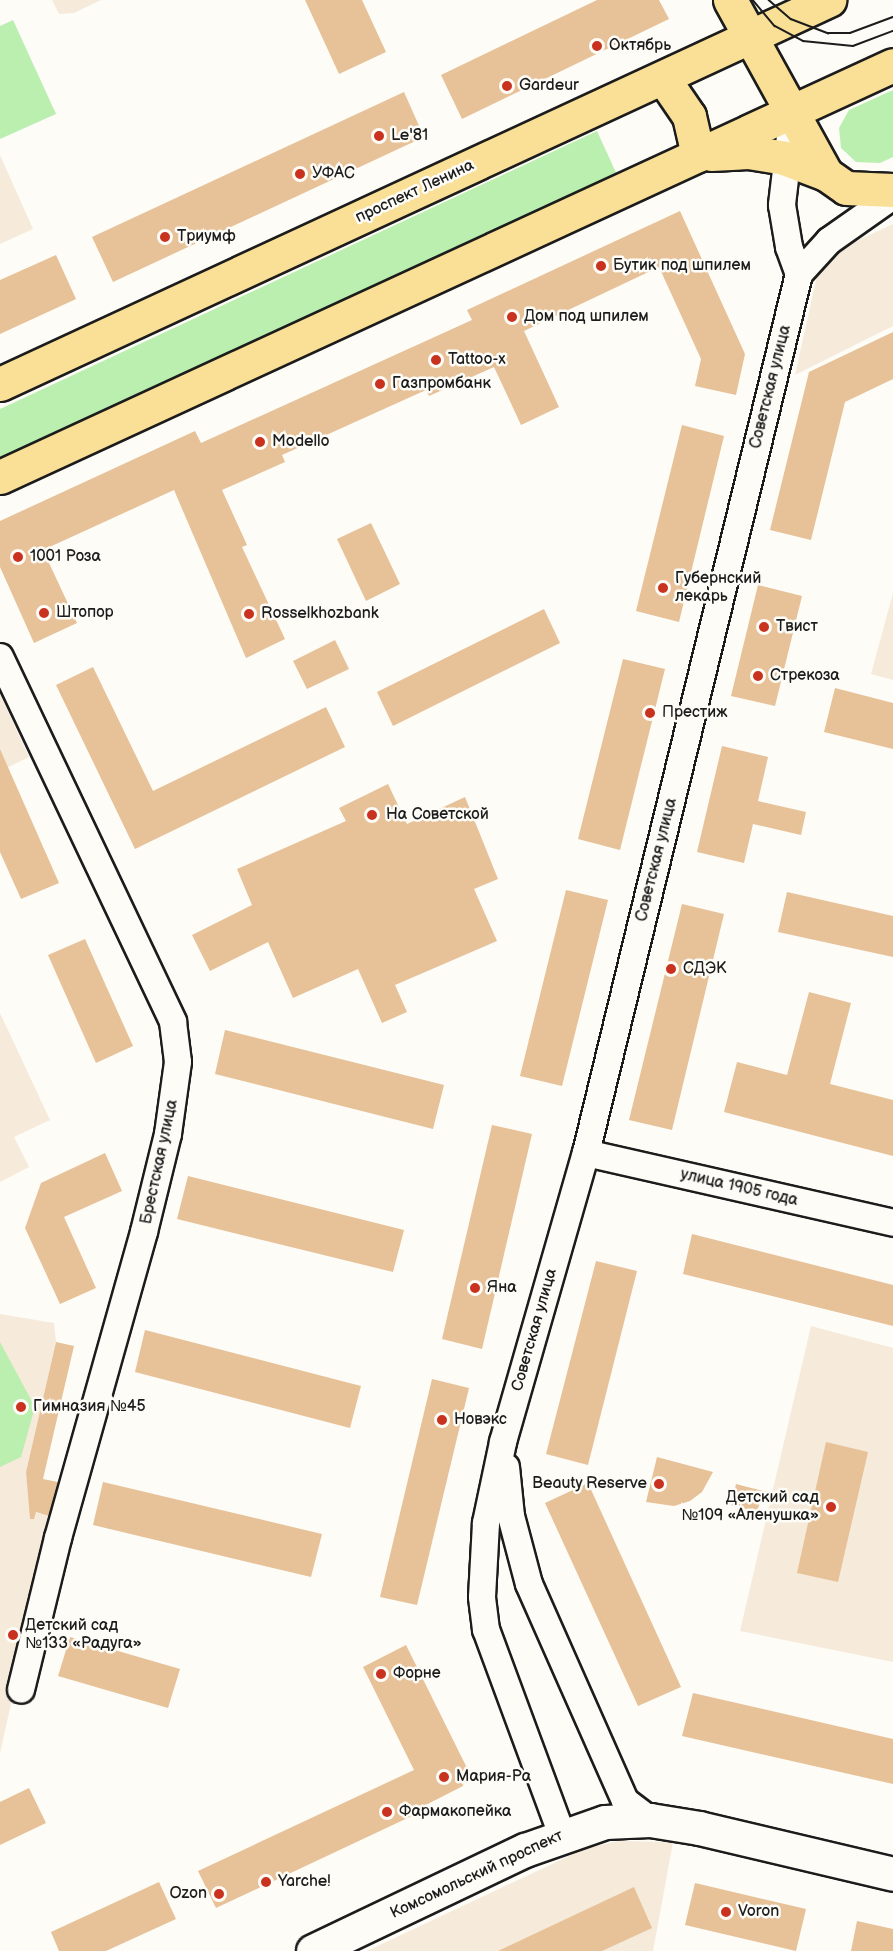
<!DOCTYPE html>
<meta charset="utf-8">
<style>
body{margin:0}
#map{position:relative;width:893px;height:1951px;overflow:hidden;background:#fdfcf7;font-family:"Balsamiq Sans",sans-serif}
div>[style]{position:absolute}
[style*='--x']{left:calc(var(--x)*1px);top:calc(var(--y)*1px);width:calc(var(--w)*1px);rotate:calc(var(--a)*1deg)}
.built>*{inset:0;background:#f6eada}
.green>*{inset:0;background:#baefb0}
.building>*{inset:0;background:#e7c198}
.roads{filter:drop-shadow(2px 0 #1c1c1c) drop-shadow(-2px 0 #1c1c1c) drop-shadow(0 2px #1c1c1c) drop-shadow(0 -2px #1c1c1c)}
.street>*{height:26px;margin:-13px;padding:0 13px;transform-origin:13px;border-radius:13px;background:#fdfcf7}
.secondary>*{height:33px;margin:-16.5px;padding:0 16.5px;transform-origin:16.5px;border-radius:16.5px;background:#fdfcf7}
.primary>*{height:33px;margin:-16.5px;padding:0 16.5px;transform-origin:16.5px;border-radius:16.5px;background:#fadf96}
.tram>*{height:1.5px;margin:-0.75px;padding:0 0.75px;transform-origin:0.75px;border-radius:0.75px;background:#1c1c1c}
.dots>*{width:16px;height:16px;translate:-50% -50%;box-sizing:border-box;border:3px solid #fdfcf7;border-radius:50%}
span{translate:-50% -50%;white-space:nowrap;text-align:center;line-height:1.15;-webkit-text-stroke:5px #fdfcf7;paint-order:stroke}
.poi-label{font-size:16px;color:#1c1c1c}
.left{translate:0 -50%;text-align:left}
.right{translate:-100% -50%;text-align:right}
.street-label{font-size:16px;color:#1c1c1c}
</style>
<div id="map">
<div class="built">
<div style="clip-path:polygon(52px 0,101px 0,74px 13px,59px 14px)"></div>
<div style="clip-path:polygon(0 155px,33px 229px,0 244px)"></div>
<div style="clip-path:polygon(893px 224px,893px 326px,795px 375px,818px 271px,833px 252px)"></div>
<div style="clip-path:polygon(893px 593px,893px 680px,871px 674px)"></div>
<div style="clip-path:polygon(0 694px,29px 757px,0 771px)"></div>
<div style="clip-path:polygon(0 1013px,50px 1120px,14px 1137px,29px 1167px,0 1182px)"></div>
<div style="clip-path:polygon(0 1314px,54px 1323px,56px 1342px,26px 1472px,30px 1511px,53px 1517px,0 1753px)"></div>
<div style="clip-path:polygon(811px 1326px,893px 1348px,893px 1662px,740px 1631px)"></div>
<div style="clip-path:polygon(618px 1841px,673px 1842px,653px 1951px,367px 1951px,584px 1849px)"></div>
</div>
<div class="green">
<div style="clip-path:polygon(13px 20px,56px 114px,0 139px,0 26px)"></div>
<div style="clip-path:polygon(893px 90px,893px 157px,880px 163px,856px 162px,841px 148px,839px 128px,849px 110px)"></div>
<div style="clip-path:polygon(597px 131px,618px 177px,0 464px,0 409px)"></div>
<div style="clip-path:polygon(0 1342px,35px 1407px,21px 1457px,0 1467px)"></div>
</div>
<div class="building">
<div style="clip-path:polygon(305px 0,362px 0,386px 52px,339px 74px)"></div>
<div style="clip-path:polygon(597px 0,659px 0,669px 19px,462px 119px,441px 75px)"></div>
<div style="clip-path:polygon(404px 92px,424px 137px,113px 282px,92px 237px)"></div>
<div style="clip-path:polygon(680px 211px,745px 354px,736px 395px,695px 386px,701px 359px,659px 267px,524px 331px,559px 407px,521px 425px,494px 367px,429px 396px,426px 390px,282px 455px,285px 462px,222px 490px,247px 545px,242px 547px,285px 639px,246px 658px,174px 490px,43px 550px,77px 623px,34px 643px,0 567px,0 521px,195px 431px,201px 443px,472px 320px,467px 310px)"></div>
<div style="clip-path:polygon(56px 255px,76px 299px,0 334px,0 280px)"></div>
<div style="clip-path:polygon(893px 332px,893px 379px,845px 402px,811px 540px,770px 530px,809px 372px)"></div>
<div style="clip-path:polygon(682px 425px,724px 436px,679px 622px,636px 611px)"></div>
<div style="clip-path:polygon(371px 523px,400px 584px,366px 601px,337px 539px)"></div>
<div style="clip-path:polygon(758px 585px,802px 596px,775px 706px,731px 696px)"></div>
<div style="clip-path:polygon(544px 609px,560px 643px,393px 726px,377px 692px)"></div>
<div style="clip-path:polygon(335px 640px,349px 669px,307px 689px,293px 661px)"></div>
<div style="clip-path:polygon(623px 659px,665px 669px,620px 850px,578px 839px)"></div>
<div style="clip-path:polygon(93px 667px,153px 791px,326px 707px,345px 747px,135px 849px,56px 685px)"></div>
<div style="clip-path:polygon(835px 688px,893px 703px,893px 749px,824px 732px)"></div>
<div style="clip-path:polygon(722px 746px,768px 757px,758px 801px,806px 812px,801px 835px,753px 824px,744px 863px,697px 852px)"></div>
<div style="clip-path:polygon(0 749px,59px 883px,21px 899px,0 852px)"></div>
<div style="clip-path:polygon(388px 784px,407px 824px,465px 797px,498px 879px,474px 889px,497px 941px,395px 985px,407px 1012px,382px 1023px,358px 969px,293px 998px,268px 942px,210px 971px,192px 935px,252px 905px,237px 869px,346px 821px,339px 808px)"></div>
<div style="clip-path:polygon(566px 890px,608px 900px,562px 1086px,520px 1076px)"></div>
<div style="clip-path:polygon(787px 892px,893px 916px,893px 957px,778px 932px)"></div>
<div style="clip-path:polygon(682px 904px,724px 914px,672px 1130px,629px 1120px)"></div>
<div style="clip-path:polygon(85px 939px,133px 1046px,96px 1063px,48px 955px)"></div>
<div style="clip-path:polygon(809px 992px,851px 1003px,830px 1084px,893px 1100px,893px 1156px,724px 1112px,737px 1062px,787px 1075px)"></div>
<div style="clip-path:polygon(225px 1030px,444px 1085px,433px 1129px,215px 1074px)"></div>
<div style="clip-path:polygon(492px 1125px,532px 1134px,482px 1349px,442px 1339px)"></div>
<div style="clip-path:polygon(105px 1153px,122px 1191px,64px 1217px,96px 1288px,60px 1304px,25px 1228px,41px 1183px)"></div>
<div style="clip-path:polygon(188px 1176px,404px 1230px,393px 1272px,177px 1219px)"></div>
<div style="clip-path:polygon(692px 1234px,893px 1285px,893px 1326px,683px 1274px)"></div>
<div style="clip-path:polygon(596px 1261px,637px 1271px,588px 1465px,546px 1454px)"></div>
<div style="clip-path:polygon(145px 1330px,361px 1386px,350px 1428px,135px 1372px)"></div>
<div style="clip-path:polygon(56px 1342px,74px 1346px,43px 1479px,58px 1482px,49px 1516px,36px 1512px,34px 1519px,30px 1519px,26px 1472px)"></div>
<div style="clip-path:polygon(432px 1379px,469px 1388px,417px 1605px,380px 1597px)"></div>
<div style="clip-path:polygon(826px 1442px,868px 1452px,838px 1582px,797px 1573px)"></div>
<div style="clip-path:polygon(657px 1457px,713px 1472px,702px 1492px,690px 1501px,674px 1506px,646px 1502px)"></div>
<div style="clip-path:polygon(103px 1482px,322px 1534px,311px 1577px,93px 1525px)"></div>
<div style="clip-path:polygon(588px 1483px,681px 1687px,638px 1706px,545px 1503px)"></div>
<div style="clip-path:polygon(736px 1484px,763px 1491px,757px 1512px,731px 1505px)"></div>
<div style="clip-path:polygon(70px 1637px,180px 1669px,168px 1708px,58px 1676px)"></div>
<div style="clip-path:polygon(406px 1645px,466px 1766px,463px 1786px,412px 1812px,414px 1815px,216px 1908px,198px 1871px,414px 1770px,363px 1667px)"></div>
<div style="clip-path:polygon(693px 1693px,893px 1739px,893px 1784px,682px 1736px)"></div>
<div style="clip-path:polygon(29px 1788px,46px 1823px,0 1845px,0 1802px)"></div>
<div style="clip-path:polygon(159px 1882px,176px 1919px,106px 1951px,59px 1951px,51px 1932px)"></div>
<div style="clip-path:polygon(695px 1883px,806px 1909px,796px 1951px,685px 1925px)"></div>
<div style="clip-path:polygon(634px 1887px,652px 1928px,602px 1951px,498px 1951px)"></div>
<div style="clip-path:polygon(857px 1921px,893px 1929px,893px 1951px,851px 1951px)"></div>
</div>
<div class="roads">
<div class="street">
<div style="--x:793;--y:111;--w:95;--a:96.7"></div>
<div style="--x:782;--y:205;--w:43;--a:80.5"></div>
<div style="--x:789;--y:247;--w:29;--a:70"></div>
<div style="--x:0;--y:657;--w:404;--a:64.6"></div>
<div style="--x:173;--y:1022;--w:40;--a:82.9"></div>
<div style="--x:178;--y:1062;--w:73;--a:97.9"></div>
<div style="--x:168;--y:1134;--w:101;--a:103.8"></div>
<div style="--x:144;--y:1232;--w:318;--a:105.7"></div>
<div style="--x:58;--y:1538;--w:156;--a:103.7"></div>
<div style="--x:586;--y:1153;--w:315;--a:12.8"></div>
<div style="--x:506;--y:1467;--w:49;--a:84.2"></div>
<div style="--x:511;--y:1516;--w:70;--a:75.2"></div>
<div style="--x:529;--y:1584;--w:237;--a:66.1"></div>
<div style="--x:625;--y:1801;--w:31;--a:37"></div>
<div style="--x:562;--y:1835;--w:219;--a:-110.3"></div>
<div style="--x:486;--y:1630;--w:33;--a:-97"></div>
<div style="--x:482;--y:1597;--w:74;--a:-86.9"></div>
<div style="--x:486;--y:1523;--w:83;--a:-78.1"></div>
<div style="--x:503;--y:1442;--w:301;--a:-74"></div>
<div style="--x:586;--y:1153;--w:904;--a:-76.38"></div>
<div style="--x:799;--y:274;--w:45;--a:-47.7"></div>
<div style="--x:829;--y:241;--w:78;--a:-35.1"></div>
</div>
<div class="secondary">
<div style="--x:313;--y:1951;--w:235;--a:-25.5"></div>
<div style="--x:525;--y:1850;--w:85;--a:-19.3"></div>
<div style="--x:605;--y:1822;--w:45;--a:-2.5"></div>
<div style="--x:650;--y:1820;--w:50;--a:9.3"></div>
<div style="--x:699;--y:1828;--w:199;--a:13.3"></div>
</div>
<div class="primary">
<div style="--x:730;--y:0;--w:199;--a:61.1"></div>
<div style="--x:826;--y:174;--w:24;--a:35"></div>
<div style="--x:846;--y:188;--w:47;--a:2.4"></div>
<div style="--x:663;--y:78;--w:46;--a:55.6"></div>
<div style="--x:689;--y:116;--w:40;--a:77"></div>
<div style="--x:711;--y:154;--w:37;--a:-3"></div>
<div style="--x:748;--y:152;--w:36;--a:9"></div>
<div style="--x:784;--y:158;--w:45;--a:20.9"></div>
<div style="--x:0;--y:384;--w:914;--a:-24.85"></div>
<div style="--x:0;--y:477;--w:983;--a:-24.77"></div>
</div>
</div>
<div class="tram">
<div style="--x:753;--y:0;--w:34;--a:50"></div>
<div style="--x:775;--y:26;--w:32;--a:28"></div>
<div style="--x:803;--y:41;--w:50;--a:5.7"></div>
<div style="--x:853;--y:46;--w:43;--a:-20.6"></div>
<div style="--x:769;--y:0;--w:29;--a:41"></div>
<div style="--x:791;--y:19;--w:40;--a:21"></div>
<div style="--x:828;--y:33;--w:22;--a:0"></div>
<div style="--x:850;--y:33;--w:46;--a:-20.4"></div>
</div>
<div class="dots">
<div style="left:597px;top:46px;background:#c8321e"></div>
<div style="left:507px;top:86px;background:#c8321e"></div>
<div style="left:379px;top:136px;background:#c8321e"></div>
<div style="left:300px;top:174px;background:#c8321e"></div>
<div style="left:165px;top:237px;background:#c8321e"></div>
<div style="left:601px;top:266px;background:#c8321e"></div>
<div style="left:512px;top:317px;background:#c8321e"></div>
<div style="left:436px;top:360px;background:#c8321e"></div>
<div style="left:380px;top:384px;background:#c8321e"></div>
<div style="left:260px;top:442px;background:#c8321e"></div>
<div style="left:18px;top:557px;background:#c8321e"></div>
<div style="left:663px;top:588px;background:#c8321e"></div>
<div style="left:44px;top:613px;background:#c8321e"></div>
<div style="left:249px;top:614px;background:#c8321e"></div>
<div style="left:764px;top:627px;background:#c8321e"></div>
<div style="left:758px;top:676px;background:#c8321e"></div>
<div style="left:650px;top:713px;background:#c8321e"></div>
<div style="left:372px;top:815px;background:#c8321e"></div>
<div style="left:671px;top:969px;background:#c8321e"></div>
<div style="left:475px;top:1288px;background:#c8321e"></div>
<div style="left:21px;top:1407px;background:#c8321e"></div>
<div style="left:442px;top:1420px;background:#c8321e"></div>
<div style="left:659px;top:1484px;background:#c8321e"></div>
<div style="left:831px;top:1507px;background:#c8321e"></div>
<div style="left:13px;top:1635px;background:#c8321e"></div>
<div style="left:381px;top:1674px;background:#c8321e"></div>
<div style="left:444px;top:1777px;background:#c8321e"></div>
<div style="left:387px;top:1812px;background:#c8321e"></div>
<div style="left:266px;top:1882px;background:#c8321e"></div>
<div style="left:219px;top:1894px;background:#c8321e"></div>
<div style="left:726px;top:1912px;background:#c8321e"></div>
</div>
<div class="poi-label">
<span class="left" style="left:609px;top:46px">Октябрь</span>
<span class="left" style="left:519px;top:86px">Gardeur</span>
<span class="left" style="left:391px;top:136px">Le'81</span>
<span class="left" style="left:312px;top:174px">УФАС</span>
<span class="left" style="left:177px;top:237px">Триумф</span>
<span class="left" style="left:613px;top:266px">Бутик под шпилем</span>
<span class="left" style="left:524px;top:317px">Дом под шпилем</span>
<span class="left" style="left:448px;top:360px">Tattoo-x</span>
<span class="left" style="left:392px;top:384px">Газпромбанк</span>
<span class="left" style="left:272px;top:442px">Modello</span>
<span class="left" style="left:30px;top:557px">1001 Роза</span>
<span class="left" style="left:675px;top:588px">Губернский<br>лекарь</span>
<span class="left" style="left:56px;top:613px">Штопор</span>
<span class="left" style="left:261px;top:614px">Rosselkhozbank</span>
<span class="left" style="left:776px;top:627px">Твист</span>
<span class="left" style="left:770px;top:676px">Стрекоза</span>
<span class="left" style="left:662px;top:713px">Престиж</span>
<span class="left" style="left:386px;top:815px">На Советской</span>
<span class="left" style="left:683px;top:969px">СДЭК</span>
<span class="left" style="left:487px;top:1288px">Яна</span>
<span class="left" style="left:33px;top:1407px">Гимназия №45</span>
<span class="left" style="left:454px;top:1420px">Новэкс</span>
<span class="right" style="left:647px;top:1484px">Beauty Reserve</span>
<span class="right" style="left:819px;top:1507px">Детский сад<br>№109 «Аленушка»</span>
<span class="left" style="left:25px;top:1635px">Детский сад<br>№133 «Радуга»</span>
<span class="left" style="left:393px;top:1674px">Форне</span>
<span class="left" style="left:456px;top:1777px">Мария-Ра</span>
<span class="left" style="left:399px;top:1812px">Фармакопейка</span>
<span class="left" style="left:278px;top:1882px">Yarche!</span>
<span class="right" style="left:207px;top:1894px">Ozon</span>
<span class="left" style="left:738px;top:1912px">Voron</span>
</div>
<div class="street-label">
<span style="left:415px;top:192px;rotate:-25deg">проспект Ленина</span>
<span style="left:771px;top:387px;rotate:-76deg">Советская улица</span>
<span style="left:657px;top:860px;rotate:-76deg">Советская улица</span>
<span style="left:160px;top:1162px;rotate:-78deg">Брестская улица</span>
<span style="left:739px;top:1188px;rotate:13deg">улица 1905 года</span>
<span style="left:535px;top:1330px;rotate:-74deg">Советская улица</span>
<span style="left:477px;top:1875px;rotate:-25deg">Комсомольский проспект</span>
</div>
</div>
